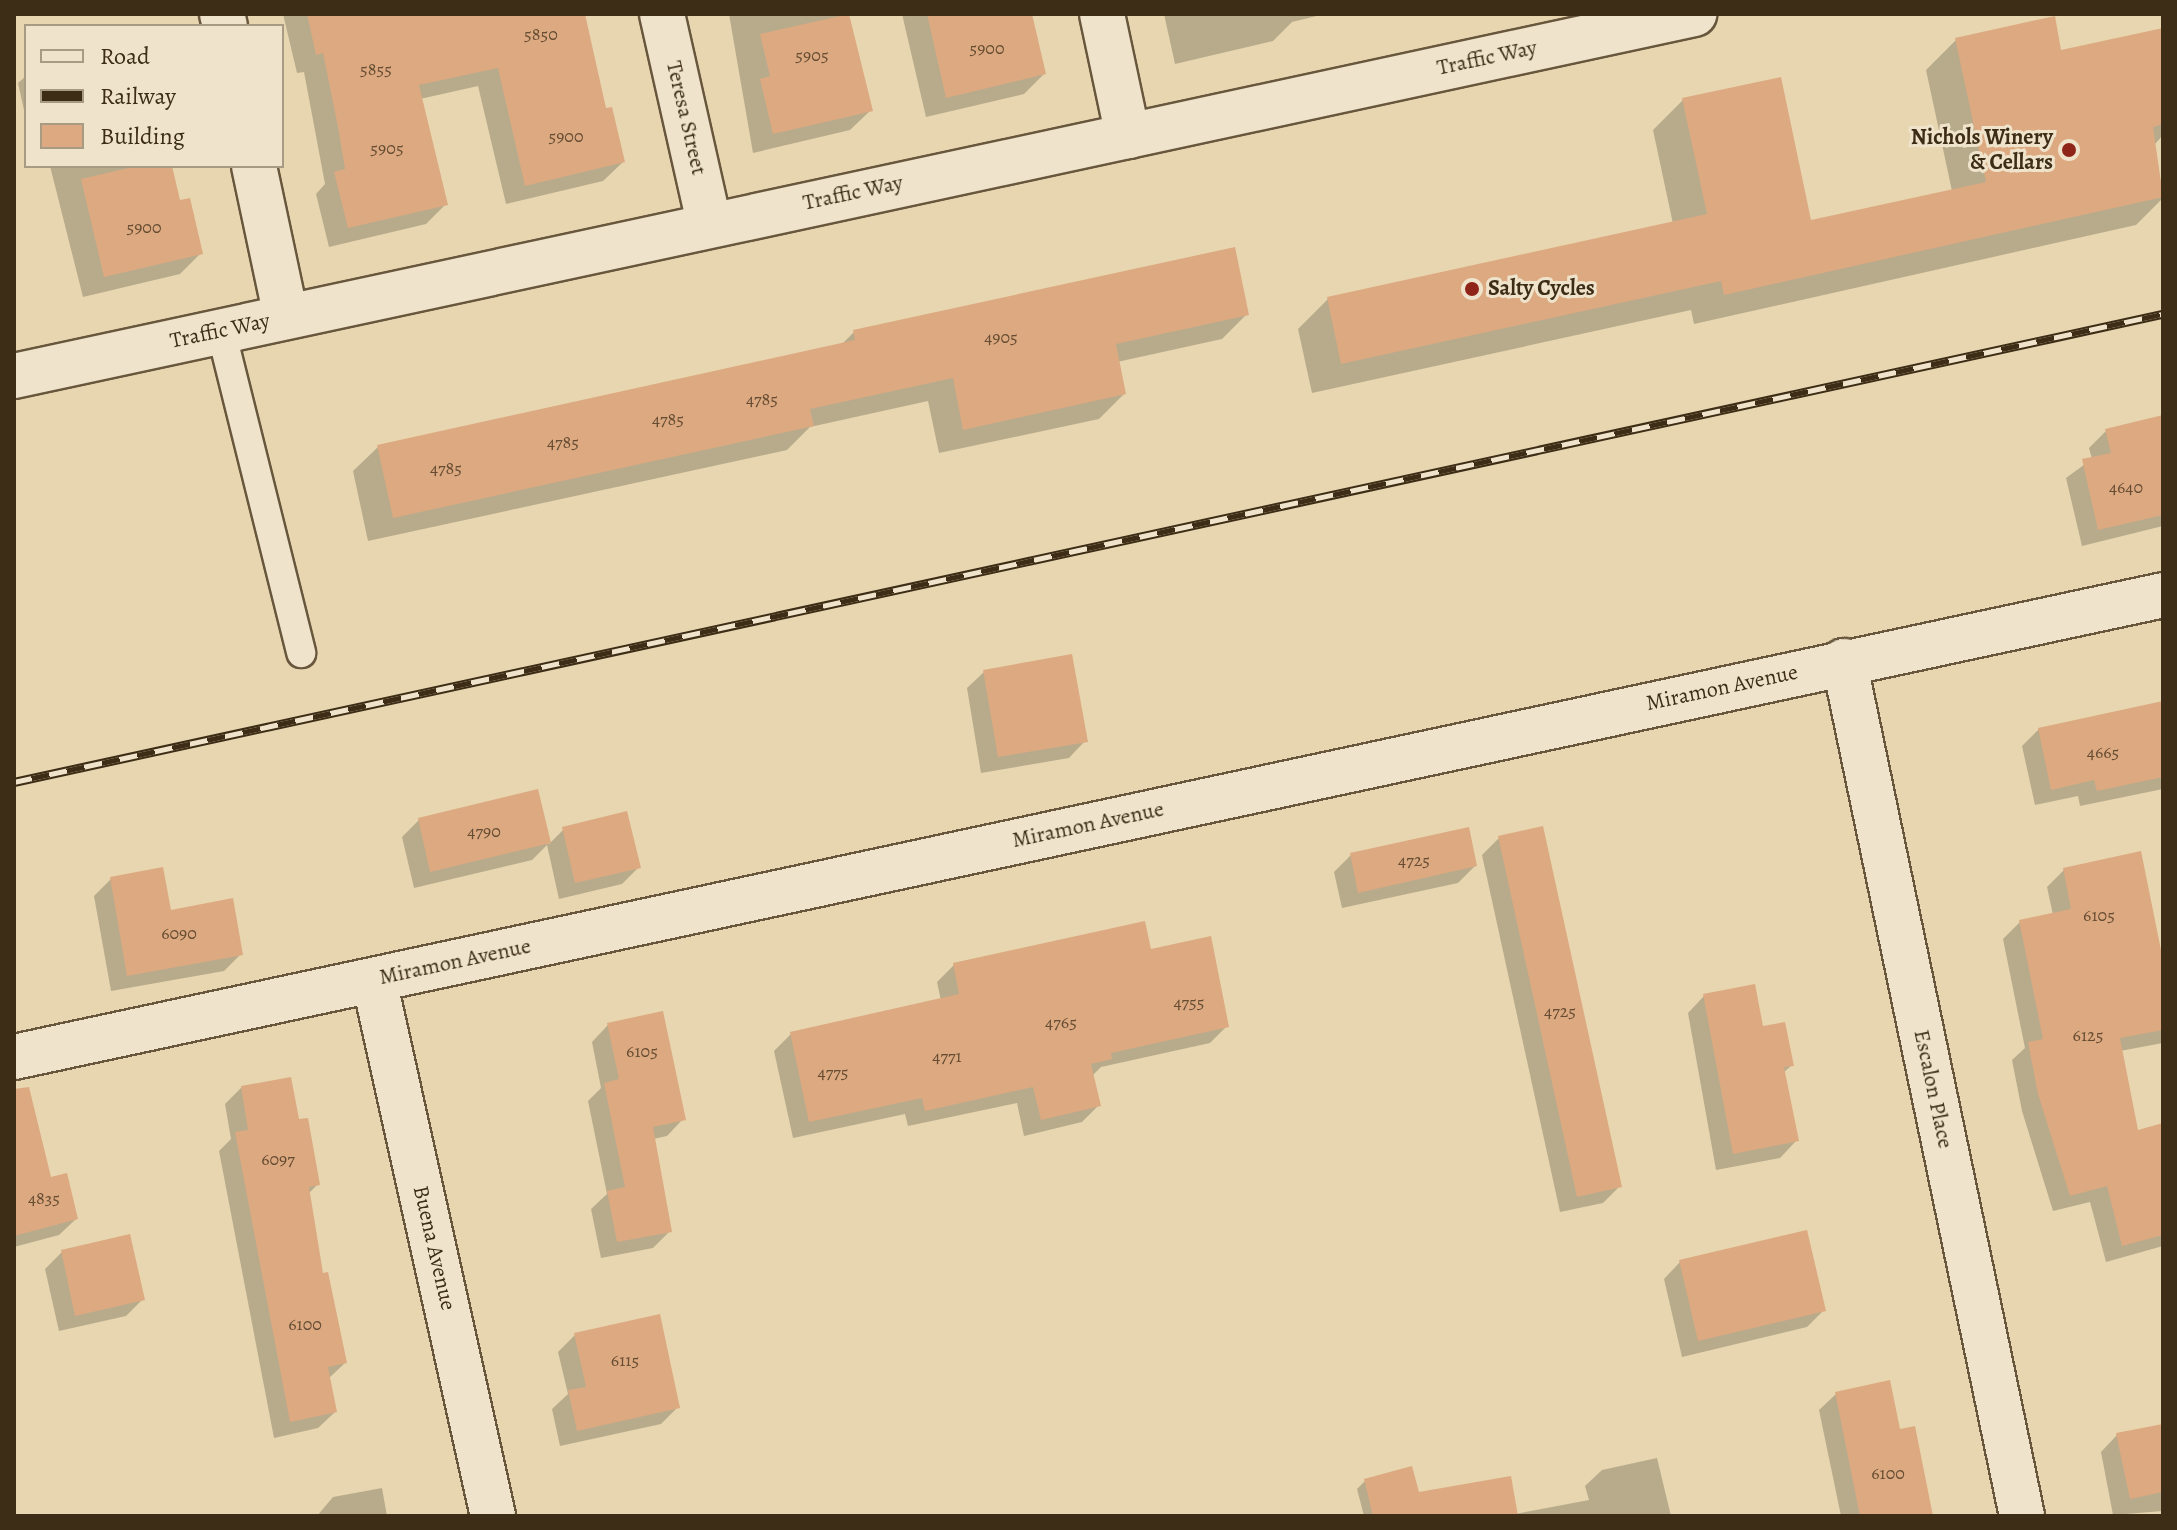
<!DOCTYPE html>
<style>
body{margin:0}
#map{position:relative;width:2177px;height:1530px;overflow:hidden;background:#e7d6af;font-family:Alegreya,serif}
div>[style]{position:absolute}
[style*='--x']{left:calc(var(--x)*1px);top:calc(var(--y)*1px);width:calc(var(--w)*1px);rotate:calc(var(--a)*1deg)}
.shadow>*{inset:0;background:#0003}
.building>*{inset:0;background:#dca981}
.roads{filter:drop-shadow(2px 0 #68573d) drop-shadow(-2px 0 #68573d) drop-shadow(0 2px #68573d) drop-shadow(0 -2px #68573d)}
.lane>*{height:28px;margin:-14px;padding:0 14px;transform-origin:14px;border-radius:14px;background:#efe4cb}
.street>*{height:44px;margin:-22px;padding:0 22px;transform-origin:22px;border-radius:22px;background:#efe4cb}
.secondary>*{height:44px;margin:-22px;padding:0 22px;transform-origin:22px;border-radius:22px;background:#efe4cb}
.rail>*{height:9px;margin-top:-4.5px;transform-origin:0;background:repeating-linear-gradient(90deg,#efe4cb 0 18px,#3d2d17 0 36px);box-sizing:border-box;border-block:2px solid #3d2d17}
.dots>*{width:22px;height:22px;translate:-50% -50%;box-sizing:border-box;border:4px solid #efe4cb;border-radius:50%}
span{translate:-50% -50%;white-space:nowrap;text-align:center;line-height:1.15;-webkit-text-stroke:6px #efe4cb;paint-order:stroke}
.number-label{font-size:18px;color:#654c32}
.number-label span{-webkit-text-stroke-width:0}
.street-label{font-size:22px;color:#3d2d17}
.poi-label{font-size:22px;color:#3d2d17;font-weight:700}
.right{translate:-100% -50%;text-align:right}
.left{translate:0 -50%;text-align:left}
.frame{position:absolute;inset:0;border:16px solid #3d2d17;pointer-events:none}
.legend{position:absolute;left:24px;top:24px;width:260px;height:144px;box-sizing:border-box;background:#efe4cb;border:2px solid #a89b83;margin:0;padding:10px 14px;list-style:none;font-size:24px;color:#3d2d17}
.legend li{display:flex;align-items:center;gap:16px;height:40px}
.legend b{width:40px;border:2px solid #a89b83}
</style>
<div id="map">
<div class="shadow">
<div style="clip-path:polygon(283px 14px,583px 14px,604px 110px,623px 162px,603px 181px,506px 204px,478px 86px,420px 99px,446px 204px,426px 224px,329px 247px,316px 194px,325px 184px,304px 72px,297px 73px)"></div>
<div style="clip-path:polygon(729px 14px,847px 14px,871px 110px,850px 130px,753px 153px)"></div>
<div style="clip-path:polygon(902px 14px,1020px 14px,1044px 74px,1024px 94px,926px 117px)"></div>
<div style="clip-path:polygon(1164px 14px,1325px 14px,1292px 22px,1273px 41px,1175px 64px)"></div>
<div style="clip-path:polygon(1956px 40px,2060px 52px,2163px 45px,2163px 135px,2155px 144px,2163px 198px,2136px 225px,1694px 324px,1691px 310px,1312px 393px,1298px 329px,1328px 299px,1673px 224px,1653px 130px,1683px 100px,1810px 222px,1952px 191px,1926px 70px)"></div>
<div style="clip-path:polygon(26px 76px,26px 119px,18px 83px)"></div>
<div style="clip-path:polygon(50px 166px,171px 166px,179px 202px,201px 253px,180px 274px,83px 297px)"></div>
<div style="clip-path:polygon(1247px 314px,1222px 339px,1117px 362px,1124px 394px,1099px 419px,939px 453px,928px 401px,810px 427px,787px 450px,368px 541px,353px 471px,378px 447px,841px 345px,854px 332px)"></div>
<div style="clip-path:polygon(2163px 417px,2163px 526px,2082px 546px,2066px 478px,2092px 459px,2089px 448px,2106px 431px)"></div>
<div style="clip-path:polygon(984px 672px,1085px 741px,1069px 758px,981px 773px,967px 688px)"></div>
<div style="clip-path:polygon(2163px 702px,2163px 789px,2080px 806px,2078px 796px,2035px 805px,2022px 746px,2039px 729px)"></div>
<div style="clip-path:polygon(419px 820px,549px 844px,564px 829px,639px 867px,622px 884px,559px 899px,547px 845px,532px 860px,414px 888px,402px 837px)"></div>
<div style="clip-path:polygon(1499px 838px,1620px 1186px,1603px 1203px,1560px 1212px,1482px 855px)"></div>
<div style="clip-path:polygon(1351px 855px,1475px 866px,1458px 883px,1342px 908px,1334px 872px)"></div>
<div style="clip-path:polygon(2064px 870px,2163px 970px,2163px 1043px,2120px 1051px,2136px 1132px,2163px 1125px,2163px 1246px,2106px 1262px,2090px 1202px,2053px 1211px,2022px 1111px,2012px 1060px,2025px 1048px,2003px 939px,2020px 922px,2053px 915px,2047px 887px)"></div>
<div style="clip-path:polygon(111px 879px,169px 913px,241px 954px,224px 971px,111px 991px,94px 896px)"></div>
<div style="clip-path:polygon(1144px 923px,1149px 951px,1227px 1026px,1210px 1043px,1101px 1067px,1093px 1075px,1098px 1106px,1082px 1122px,1024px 1136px,1017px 1103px,908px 1126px,905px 1114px,793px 1138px,774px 1051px,791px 1034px,941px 1001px,937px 982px,954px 965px)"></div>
<div style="clip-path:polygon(1704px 996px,1762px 1028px,1792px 1065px,1783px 1073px,1796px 1141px,1780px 1158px,1716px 1170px,1688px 1013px)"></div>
<div style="clip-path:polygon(608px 1025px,683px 1119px,667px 1136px,653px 1139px,670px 1231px,653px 1248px,601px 1258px,591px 1209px,607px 1194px,588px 1101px,601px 1088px,592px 1042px)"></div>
<div style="clip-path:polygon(242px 1087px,297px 1122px,318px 1184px,308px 1194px,321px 1275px,345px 1363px,328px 1379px,335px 1412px,318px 1428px,274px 1438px,219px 1151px,231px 1139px,225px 1104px)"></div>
<div style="clip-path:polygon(14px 1157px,49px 1179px,76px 1219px,59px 1235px,14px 1247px)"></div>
<div style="clip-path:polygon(62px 1252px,143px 1299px,126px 1316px,59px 1331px,45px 1269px)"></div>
<div style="clip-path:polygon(1680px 1262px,1824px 1310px,1807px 1327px,1682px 1357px,1664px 1279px)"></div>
<div style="clip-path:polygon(575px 1335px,678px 1407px,661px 1424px,560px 1446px,552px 1409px,568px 1394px,558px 1352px)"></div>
<div style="clip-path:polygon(1836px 1394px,1899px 1432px,1931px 1516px,1841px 1516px,1819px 1410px)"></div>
<div style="clip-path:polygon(2163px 1426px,2163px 1511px,2113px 1515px,2101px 1452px,2117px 1435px)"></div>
<div style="clip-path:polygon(1657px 1458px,1671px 1516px,1459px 1516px,1515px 1514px,1589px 1500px,1585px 1486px,1602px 1470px)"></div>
<div style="clip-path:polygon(1365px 1481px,1419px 1516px,1364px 1516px,1357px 1489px)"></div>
<div style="clip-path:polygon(382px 1488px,387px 1516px,317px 1516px,333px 1497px)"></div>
</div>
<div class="building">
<div style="clip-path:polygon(307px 14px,585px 14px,606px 108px,612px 107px,625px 162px,525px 186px,498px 68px,419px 85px,448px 205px,348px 228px,334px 172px,345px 169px,338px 127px,323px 53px,316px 55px)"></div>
<div style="clip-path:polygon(849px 14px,873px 111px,773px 134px,760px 79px,770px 76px,760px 34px)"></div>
<div style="clip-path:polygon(927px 14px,1032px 14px,1046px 74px,946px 98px)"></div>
<div style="clip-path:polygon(2055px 16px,2061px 50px,2163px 28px,2163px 124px,2153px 127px,2163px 197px,1724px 295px,1721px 281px,1341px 364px,1327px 297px,1707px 214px,1682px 98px,1781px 77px,1811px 220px,1986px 182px,1955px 38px)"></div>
<div style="clip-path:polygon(137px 166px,172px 166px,180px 200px,190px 198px,203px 254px,104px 277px,81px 179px)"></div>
<div style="clip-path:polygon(1235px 247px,1249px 315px,1116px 344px,1126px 394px,963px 430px,953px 378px,810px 409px,814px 426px,393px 518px,377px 445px,855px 340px,853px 330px)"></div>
<div style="clip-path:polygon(2163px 415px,2163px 515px,2098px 530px,2082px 459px,2111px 453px,2105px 429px)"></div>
<div style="clip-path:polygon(1072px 654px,1088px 742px,998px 757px,983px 670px)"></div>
<div style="clip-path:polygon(2163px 701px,2163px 777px,2097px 791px,2094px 780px,2051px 790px,2038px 728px)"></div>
<div style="clip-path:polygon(538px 789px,551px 843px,430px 872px,418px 818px)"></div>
<div style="clip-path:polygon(627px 811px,641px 868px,575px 883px,562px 827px)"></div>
<div style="clip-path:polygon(1543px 826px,1622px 1187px,1577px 1197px,1498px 836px)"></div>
<div style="clip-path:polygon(1469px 827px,1477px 866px,1358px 893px,1350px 853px)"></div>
<div style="clip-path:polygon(2141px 851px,2163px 960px,2163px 1030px,2120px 1038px,2138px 1130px,2163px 1123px,2163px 1235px,2122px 1246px,2107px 1186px,2070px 1196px,2038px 1094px,2028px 1042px,2043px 1039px,2019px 920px,2071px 909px,2063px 868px)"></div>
<div style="clip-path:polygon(163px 867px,171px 910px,233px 898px,243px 955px,127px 976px,110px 877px)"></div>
<div style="clip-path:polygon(1145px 921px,1151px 949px,1211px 936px,1229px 1027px,1111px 1053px,1112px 1059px,1091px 1064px,1101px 1106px,1041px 1120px,1033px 1087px,925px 1111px,922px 1098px,809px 1122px,790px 1032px,959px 994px,953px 963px)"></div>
<div style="clip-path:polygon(1755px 984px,1763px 1026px,1785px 1022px,1794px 1066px,1784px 1067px,1799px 1141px,1733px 1154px,1703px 994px)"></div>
<div style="clip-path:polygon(663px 1011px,686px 1120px,653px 1127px,672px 1232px,617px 1242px,607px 1191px,625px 1187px,604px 1083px,619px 1079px,607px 1023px)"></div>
<div style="clip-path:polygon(291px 1077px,299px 1119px,308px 1118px,320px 1185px,309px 1187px,323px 1273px,328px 1272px,347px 1363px,328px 1367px,337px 1412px,290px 1422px,235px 1132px,248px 1130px,241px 1086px)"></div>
<div style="clip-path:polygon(29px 1087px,51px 1177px,67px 1173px,78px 1219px,14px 1236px,14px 1089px)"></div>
<div style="clip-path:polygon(1807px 1230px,1826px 1311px,1698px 1341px,1679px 1260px)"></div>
<div style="clip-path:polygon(130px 1234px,145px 1300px,75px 1316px,61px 1250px)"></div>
<div style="clip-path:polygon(660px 1314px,680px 1408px,577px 1431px,568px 1390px,586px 1387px,574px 1333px)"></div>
<div style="clip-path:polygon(1890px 1380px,1900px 1429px,1915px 1426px,1933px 1516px,1860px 1516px,1835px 1392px)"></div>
<div style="clip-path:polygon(2163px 1424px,2163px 1492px,2130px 1499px,2116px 1433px)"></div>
<div style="clip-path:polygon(1412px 1466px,1419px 1492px,1511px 1476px,1518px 1516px,1373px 1516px,1364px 1479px)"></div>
</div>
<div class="roads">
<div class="lane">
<div style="--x:221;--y:331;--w:332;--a:76"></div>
</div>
<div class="street">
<div style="--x:222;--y:14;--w:12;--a:76"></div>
<div style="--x:662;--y:14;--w:214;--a:77.3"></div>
<div style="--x:1102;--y:14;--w:125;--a:78"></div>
<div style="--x:254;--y:166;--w:154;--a:78"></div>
<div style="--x:1844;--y:661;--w:873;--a:78.24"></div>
<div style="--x:374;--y:980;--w:549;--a:77.48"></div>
<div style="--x:14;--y:1057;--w:2198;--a:-12.13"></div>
</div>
<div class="secondary">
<div style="--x:14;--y:376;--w:1719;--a:-12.16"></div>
</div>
</div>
<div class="rail">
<div style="--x:14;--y:782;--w:2199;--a:-12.29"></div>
</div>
<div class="dots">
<div style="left:2069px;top:150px;background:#8f2418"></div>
<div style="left:1472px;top:289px;background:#8f2418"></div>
</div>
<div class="number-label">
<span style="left:541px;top:34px">5850</span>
<span style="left:987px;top:48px">5900</span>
<span style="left:812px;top:55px">5905</span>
<span style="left:376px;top:69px">5855</span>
<span style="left:566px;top:136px">5900</span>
<span style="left:387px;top:148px">5905</span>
<span style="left:144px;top:227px">5900</span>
<span style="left:1001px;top:337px">4905</span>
<span style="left:762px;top:399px">4785</span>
<span style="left:668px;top:419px">4785</span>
<span style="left:563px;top:442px">4785</span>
<span style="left:446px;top:468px">4785</span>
<span style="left:2126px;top:487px">4640</span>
<span style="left:2103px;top:752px">4665</span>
<span style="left:484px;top:831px">4790</span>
<span style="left:1414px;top:860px">4725</span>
<span style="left:2099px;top:915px">6105</span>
<span style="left:179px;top:933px">6090</span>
<span style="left:1189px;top:1002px">4755</span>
<span style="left:1560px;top:1011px">4725</span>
<span style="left:1061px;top:1022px">4765</span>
<span style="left:2088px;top:1035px">6125</span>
<span style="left:642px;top:1051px">6105</span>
<span style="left:947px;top:1056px">4771</span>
<span style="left:833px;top:1072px">4775</span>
<span style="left:278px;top:1159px">6097</span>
<span style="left:44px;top:1198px">4835</span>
<span style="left:305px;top:1324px">6100</span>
<span style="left:625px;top:1360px">6115</span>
<span style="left:1888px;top:1473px">6100</span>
</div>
<div class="street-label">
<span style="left:1487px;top:58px;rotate:-12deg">Traffic Way</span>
<span style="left:686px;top:118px;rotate:77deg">Teresa Street</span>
<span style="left:853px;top:193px;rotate:-12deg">Traffic Way</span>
<span style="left:220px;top:331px;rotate:-12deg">Traffic Way</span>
<span style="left:1722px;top:688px;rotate:-12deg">Miramon Avenue</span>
<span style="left:1088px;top:825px;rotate:-12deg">Miramon Avenue</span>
<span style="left:455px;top:962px;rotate:-12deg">Miramon Avenue</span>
<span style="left:1933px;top:1089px;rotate:78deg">Escalon Place</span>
<span style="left:434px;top:1248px;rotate:77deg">Buena Avenue</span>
</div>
<div class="poi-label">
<span class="right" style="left:2053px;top:150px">Nichols Winery<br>&amp; Cellars</span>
<span class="left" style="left:1488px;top:289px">Salty Cycles</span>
</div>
<div class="frame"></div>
<ul class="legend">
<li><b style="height:10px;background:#efe4cb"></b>Road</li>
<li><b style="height:10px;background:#3d2d17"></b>Railway</li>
<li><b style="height:22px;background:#dca981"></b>Building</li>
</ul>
</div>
